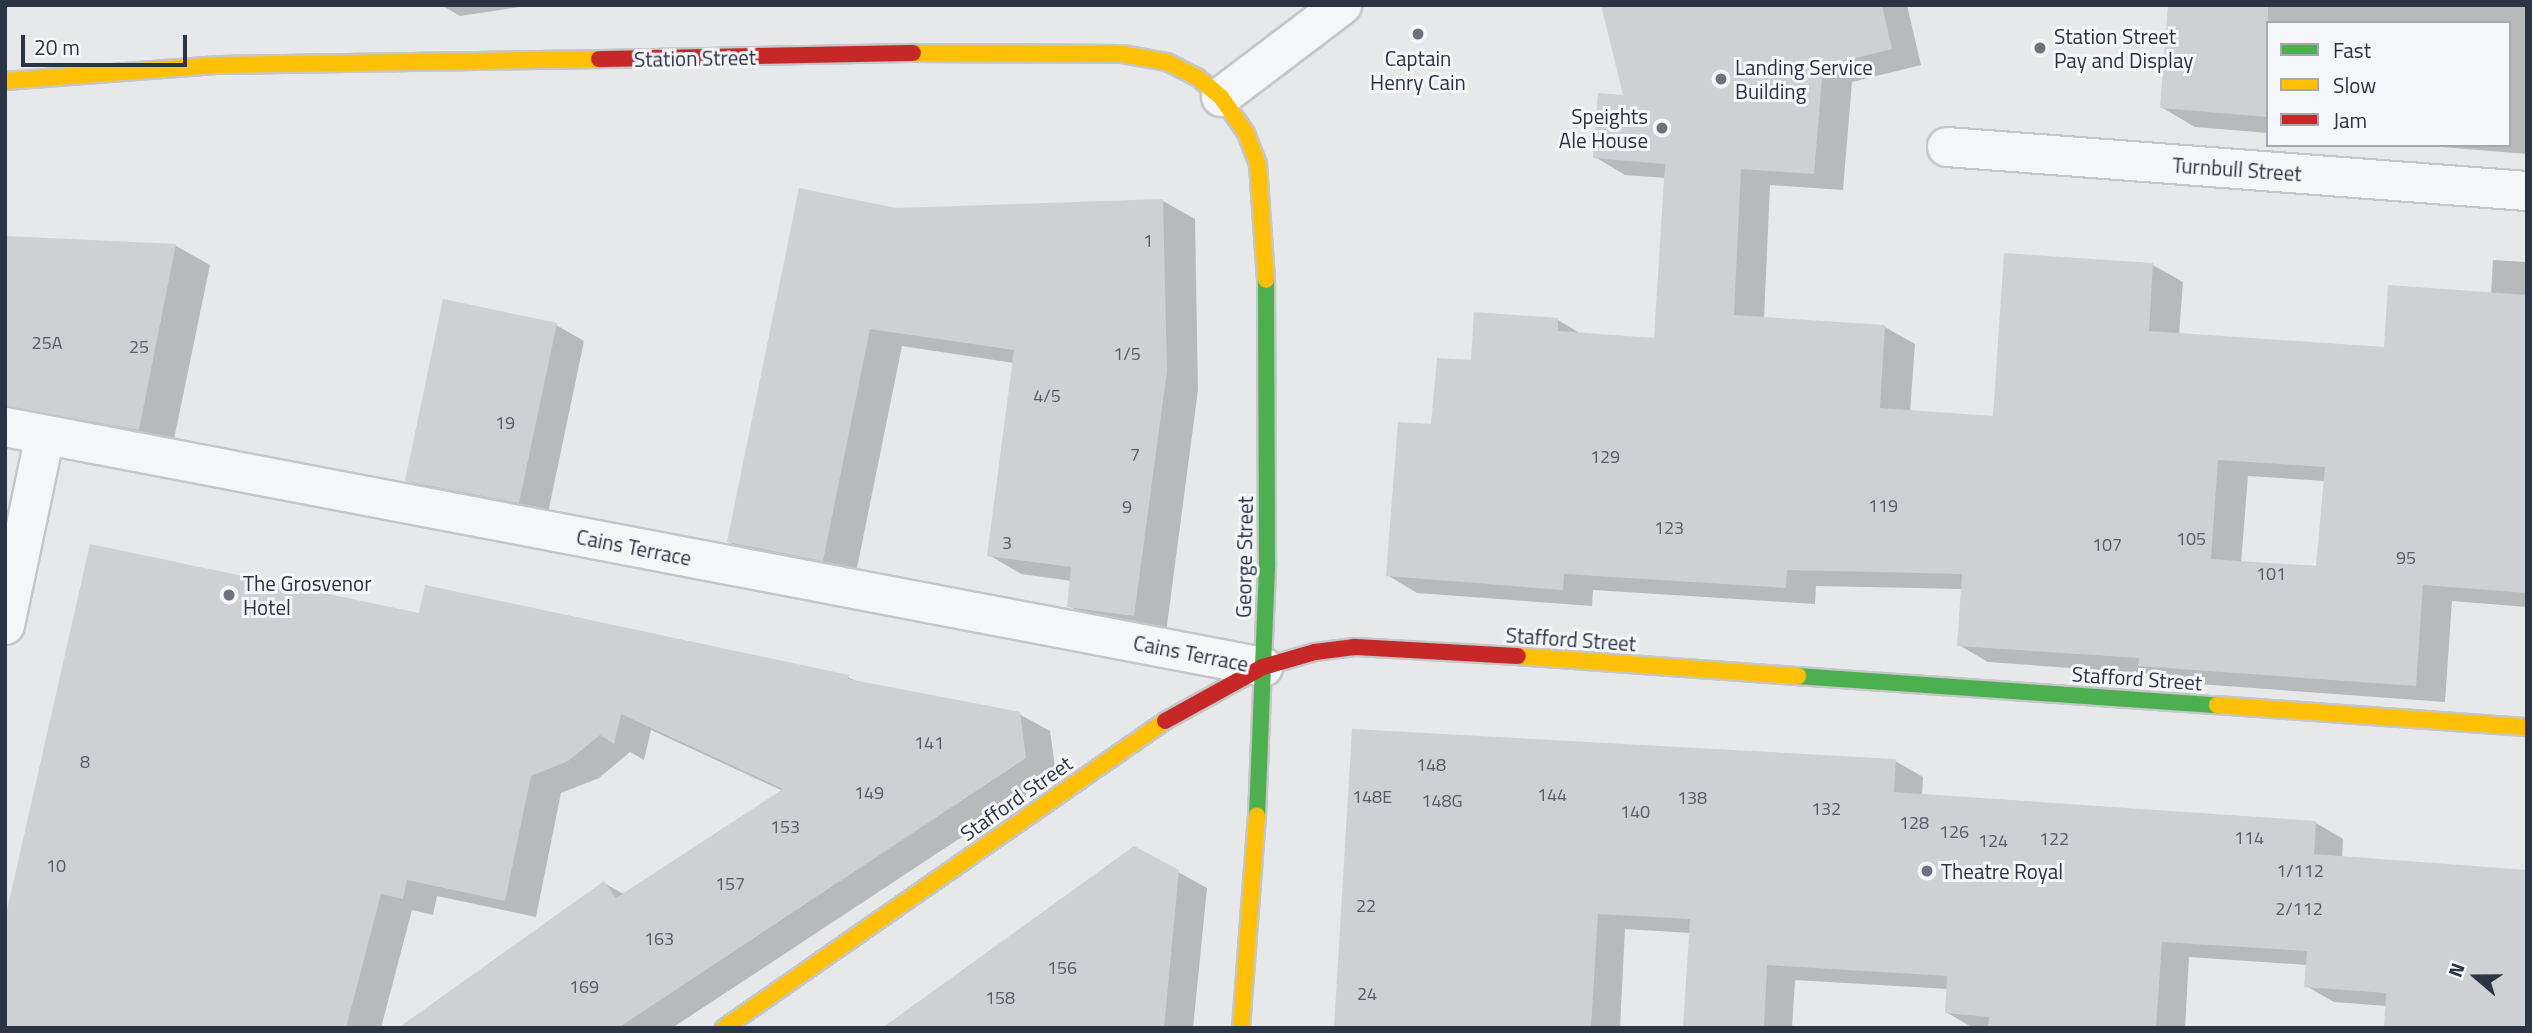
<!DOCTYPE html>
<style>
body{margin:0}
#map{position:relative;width:2532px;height:1033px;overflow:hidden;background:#e6e8ea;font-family:"Titillium Web",sans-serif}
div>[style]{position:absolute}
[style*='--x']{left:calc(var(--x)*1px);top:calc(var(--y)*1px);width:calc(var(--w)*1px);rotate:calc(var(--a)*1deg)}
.shadow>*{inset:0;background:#0003}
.building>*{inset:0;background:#ced0d3}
.roads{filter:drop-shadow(2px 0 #c4c6c8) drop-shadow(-2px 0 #c4c6c8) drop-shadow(0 2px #c4c6c8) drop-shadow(0 -2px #c4c6c8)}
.street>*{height:38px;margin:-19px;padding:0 19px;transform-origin:19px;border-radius:19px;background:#f5f6f7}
.fast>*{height:16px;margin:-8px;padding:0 8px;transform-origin:8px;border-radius:8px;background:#4caf50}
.slow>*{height:16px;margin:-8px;padding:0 8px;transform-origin:8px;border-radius:8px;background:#ffc107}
.jam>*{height:16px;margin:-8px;padding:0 8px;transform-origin:8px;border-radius:8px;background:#c62828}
.dots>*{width:19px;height:19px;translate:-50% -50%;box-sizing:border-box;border:4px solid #f4f6f9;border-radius:50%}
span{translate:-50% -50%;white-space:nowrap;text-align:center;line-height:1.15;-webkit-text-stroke:6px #f4f6f9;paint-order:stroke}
.number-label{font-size:18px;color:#545c69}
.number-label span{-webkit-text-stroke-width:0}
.poi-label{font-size:21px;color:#2b3445}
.left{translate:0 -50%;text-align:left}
.right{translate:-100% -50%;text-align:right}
.street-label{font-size:21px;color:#2b3445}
.frame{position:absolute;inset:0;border:7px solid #2b3445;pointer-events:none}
.legend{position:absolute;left:2266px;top:21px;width:245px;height:126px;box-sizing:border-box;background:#f4f6f9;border:2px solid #a4a8b1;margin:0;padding:9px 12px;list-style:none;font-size:21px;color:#2b3445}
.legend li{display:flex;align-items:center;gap:14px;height:35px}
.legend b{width:35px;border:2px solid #a4a8b1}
.north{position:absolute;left:2441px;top:942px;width:70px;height:70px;-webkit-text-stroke:5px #f4f6f9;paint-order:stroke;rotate:290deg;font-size:19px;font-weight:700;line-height:28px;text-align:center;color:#2b3445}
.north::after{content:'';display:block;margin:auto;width:24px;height:32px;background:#2b3445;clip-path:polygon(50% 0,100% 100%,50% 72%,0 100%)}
.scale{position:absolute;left:21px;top:35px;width:166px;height:32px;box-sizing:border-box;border:4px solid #2b3445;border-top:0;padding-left:9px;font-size:21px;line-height:24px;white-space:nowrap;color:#2b3445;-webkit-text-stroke:5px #f4f6f9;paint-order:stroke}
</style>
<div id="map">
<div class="shadow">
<div style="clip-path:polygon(441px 5px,533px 5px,460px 16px)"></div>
<div style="clip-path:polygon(evenodd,1603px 5px,1907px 5px,1921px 65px,1852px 82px,1843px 190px,1770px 185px,1764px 319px,1885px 327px,1915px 344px,1910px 412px,1995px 418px,2153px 265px,2183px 282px,2179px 335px,2385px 349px,2491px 294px,2493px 260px,2527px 262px,2527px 607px,2452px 601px,2445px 702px,2170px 682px,2155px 674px,1988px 662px,1959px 645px,1963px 589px,1816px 586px,1815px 604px,1593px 590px,1592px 606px,1417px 593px,1387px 575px,1433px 426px,1473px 362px,1558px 320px,1583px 335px,1656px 339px,1666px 178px,1625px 175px,1595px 157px,1625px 97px,1603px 5px,2248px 476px,2325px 481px,2318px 566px,2241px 563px,2248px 476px)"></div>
<div style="clip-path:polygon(2170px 5px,2527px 5px,2527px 154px,2418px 145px,2509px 145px,2509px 23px,2268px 23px,2268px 133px,2195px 127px,2161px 107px)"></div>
<div style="clip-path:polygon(1163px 201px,1195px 219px,1198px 390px,1166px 633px,1101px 624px,1069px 606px,1072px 581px,1021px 574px,989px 555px,1014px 363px,902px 346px,855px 578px,761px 560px,729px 542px,895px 210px)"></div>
<div style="clip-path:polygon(5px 237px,176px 246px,210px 265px,172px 449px,5px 417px)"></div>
<div style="clip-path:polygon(556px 325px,584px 341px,547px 518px,435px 496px,407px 480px)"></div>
<div style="clip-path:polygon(421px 615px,848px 677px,860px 683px,1019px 714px,1050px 731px,1056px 775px,672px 1028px,401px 1028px,604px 883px,625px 895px,783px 791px,651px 730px,644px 760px,630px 752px,599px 778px,561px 793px,536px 917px,437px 896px,433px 915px,412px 910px,381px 1028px,5px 1028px)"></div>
<div style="clip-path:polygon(1895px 761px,1923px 777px,1922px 796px,2316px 823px,2343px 839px,2342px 858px,2527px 872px,2387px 1006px,2334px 1002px,2306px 986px,2308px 965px,2189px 957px,2185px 1028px,1973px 1028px,1946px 1012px,1948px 989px,1795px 980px,1792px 1028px,1685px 1028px,1690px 933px,1625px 929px,1620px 1028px,1336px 1028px)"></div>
<div style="clip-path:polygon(1178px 872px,1207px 888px,1193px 1028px,884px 1028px)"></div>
</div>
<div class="building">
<div style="clip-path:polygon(evenodd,1601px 5px,1882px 5px,1892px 49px,1823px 66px,1814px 174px,1741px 169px,1734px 315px,1885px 325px,1880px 408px,1993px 416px,2004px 253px,2153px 263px,2149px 331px,2384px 347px,2388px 285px,2527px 295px,2527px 593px,2423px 585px,2416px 686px,2138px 666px,2139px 658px,1957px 646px,1962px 574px,1787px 570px,1786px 588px,1564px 574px,1563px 590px,1386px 576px,1398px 422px,1431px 424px,1437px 358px,1471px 360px,1474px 312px,1558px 318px,1558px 331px,1654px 338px,1665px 164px,1593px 158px,1598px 93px,1623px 95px,1601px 5px,2218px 460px,2325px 467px,2316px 566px,2211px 559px,2218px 460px)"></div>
<div style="clip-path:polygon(2168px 5px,2268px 5px,2268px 117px,2160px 108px)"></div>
<div style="clip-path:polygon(799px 188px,896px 208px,1163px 199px,1167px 371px,1134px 616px,1067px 607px,1071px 567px,987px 556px,1014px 350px,870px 329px,823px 561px,727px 542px)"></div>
<div style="clip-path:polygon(5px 236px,176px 244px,139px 430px,5px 406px)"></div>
<div style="clip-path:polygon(443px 299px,557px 323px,519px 503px,405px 481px)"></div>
<div style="clip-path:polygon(90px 544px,419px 613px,425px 585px,849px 675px,848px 679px,1020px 712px,1026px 758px,618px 1028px,398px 1028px,604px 881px,616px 898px,783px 789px,621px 714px,614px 744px,600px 735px,568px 761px,531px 776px,505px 901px,407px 880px,403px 899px,381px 894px,346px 1028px,5px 1028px,5px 919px)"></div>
<div style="clip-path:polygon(1352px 729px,1896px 759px,1894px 792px,2316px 821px,2314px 854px,2527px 870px,2527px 1028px,2384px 1028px,2386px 993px,2304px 987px,2307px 951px,2162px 942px,2156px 1028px,1988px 1028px,1989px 1017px,1945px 1013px,1947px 976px,1767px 965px,1764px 1028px,1683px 1028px,1690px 919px,1598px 914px,1591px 1028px,1334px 1028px)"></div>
<div style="clip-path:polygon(1134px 846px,1179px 870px,1164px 1028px,882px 1028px)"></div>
</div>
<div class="roads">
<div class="street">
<div style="--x:1221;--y:97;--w:152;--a:-37.2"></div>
<div style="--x:1947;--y:147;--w:582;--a:4.34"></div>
<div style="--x:5;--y:427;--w:1281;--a:10.8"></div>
<div style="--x:5;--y:625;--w:194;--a:-78.1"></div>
</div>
<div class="fast">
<div style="--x:1798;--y:676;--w:420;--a:4"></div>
<div style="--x:1257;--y:816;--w:252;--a:-87.7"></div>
<div style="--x:1267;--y:564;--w:284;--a:-90.2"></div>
</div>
<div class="slow">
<div style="--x:913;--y:53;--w:209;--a:0.3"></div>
<div style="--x:1122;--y:54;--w:46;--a:10.1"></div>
<div style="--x:1167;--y:62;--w:34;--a:27"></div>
<div style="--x:1197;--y:77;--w:31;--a:40"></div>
<div style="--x:1221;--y:97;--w:44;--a:55.2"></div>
<div style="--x:1246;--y:133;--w:34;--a:69"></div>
<div style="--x:1258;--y:165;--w:115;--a:86"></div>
<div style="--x:5;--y:81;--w:215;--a:-4.3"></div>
<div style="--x:219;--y:65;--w:380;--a:-0.9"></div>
<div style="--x:1518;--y:656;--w:281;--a:4.1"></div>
<div style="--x:2217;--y:705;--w:311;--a:4.1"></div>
<div style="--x:724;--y:1028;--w:537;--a:-34.84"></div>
<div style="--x:1241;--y:1028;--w:213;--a:-85.7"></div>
</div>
<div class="jam">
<div style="--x:599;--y:59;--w:314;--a:-1.1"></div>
<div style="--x:1165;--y:721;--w:112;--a:-28.9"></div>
<div style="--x:1263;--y:667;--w:54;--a:-16.1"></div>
<div style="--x:1315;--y:652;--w:40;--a:-7.1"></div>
<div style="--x:1355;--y:647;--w:163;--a:3.2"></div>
</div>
</div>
<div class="dots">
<div style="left:1418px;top:34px;background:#6c737f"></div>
<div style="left:2040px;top:48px;background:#6c737f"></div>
<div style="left:1721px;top:79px;background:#6c737f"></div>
<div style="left:1662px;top:128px;background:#6c737f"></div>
<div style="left:229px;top:595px;background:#6c737f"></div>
<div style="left:1927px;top:871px;background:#6c737f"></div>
</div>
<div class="number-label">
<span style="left:1148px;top:241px">1</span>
<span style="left:47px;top:343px">25A</span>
<span style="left:139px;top:347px">25</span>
<span style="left:1127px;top:354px">1/5</span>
<span style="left:1047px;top:396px">4/5</span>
<span style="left:505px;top:423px">19</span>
<span style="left:1135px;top:455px">7</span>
<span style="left:1605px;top:457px">129</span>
<span style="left:1883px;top:506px">119</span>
<span style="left:1127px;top:507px">9</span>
<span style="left:1669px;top:528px">123</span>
<span style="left:2191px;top:539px">105</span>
<span style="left:1007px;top:543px">3</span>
<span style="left:2107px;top:545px">107</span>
<span style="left:2406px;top:558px">95</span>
<span style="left:2271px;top:574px">101</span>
<span style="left:929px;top:743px">141</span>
<span style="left:85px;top:762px">8</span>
<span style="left:1431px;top:765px">148</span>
<span style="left:869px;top:793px">149</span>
<span style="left:1552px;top:795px">144</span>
<span style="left:1372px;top:797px">148E</span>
<span style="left:1692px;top:798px">138</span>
<span style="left:1442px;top:801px">148G</span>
<span style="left:1826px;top:809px">132</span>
<span style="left:1635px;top:812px">140</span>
<span style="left:1914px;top:823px">128</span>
<span style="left:785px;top:827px">153</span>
<span style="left:1954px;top:832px">126</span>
<span style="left:2249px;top:838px">114</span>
<span style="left:2054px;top:839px">122</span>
<span style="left:1993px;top:841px">124</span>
<span style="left:56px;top:866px">10</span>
<span style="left:2300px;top:871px">1/112</span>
<span style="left:730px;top:884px">157</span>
<span style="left:1366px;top:906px">22</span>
<span style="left:2299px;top:909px">2/112</span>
<span style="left:659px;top:939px">163</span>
<span style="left:1062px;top:968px">156</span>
<span style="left:584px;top:987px">169</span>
<span style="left:1367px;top:994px">24</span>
<span style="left:1000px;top:998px">158</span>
</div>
<div class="poi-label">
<span class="left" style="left:2054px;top:48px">Station Street<br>Pay and Display</span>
<span style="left:1418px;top:70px">Captain<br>Henry Cain</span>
<span class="left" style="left:1735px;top:79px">Landing Service<br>Building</span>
<span class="right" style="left:1648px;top:128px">Speights<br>Ale House</span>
<span class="left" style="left:243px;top:595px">The Grosvenor<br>Hotel</span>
<span class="left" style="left:1941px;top:871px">Theatre Royal</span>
</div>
<div class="street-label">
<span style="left:695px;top:58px;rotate:-1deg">Station Street</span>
<span style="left:2237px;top:169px;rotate:4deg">Turnbull Street</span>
<span style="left:634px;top:547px;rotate:11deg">Cains Terrace</span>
<span style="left:1244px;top:557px;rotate:-89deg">George Street</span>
<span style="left:1571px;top:639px;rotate:4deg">Stafford Street</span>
<span style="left:1191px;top:653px;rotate:11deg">Cains Terrace</span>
<span style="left:2137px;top:678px;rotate:4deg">Stafford Street</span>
<span style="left:1016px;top:798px;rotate:-35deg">Stafford Street</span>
</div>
<div class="frame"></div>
<ul class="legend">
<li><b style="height:9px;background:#4caf50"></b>Fast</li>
<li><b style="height:9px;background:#ffc107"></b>Slow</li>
<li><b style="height:9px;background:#c62828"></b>Jam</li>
</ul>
<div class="north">N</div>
<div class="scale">20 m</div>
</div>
